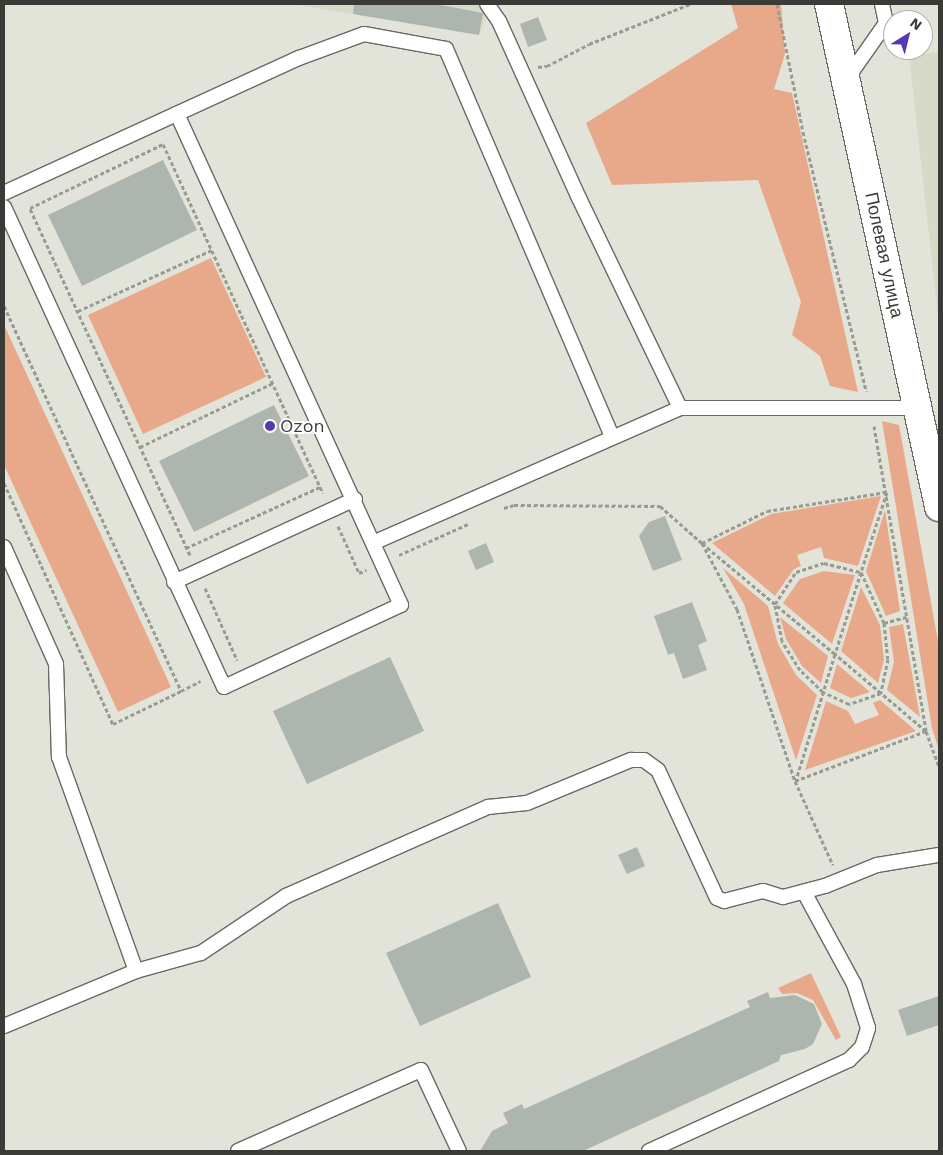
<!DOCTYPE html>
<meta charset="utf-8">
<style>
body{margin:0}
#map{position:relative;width:943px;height:1155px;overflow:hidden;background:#e2e4d9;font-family:"Work Sans",sans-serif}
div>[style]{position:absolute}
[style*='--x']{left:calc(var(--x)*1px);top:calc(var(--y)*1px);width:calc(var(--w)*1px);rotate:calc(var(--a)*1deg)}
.built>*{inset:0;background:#d7dac8}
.green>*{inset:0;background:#e8a98b}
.building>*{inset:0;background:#adb6ae}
.path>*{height:3px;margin-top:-1.5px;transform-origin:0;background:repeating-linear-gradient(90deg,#999b93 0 4px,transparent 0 6.5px)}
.roads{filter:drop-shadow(1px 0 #686960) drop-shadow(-1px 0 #686960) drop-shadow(0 1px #686960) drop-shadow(0 -1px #686960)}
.service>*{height:14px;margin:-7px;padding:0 7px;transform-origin:7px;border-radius:7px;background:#fff}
.tertiary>*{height:28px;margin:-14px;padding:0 14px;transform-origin:14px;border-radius:14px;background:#fff}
.dots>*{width:14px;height:14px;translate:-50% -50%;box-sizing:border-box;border:2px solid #fff;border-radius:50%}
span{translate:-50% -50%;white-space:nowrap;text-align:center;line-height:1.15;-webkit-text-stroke:4px #fff;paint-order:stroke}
.street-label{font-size:18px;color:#3a3b37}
.poi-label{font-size:18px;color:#3a3b37}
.left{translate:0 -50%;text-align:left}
.frame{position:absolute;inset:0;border:5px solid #3a3b37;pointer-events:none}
.north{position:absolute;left:883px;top:10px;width:50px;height:50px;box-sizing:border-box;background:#fff;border:1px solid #b0b1af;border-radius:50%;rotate:36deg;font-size:14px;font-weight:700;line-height:20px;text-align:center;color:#3a3b37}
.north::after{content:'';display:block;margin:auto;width:18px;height:22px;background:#5639b1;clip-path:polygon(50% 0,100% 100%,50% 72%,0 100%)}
</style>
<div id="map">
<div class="built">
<div style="clip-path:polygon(292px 4px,491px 4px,479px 35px)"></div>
<div style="clip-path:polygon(939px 52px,939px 324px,909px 56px)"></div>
</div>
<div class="green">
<div style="clip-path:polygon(731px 4px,781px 4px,785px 54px,774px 89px,792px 93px,858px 392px,830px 386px,820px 356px,792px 335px,801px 302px,758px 180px,612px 185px,586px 123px,738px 28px)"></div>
<div style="clip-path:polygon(211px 258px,266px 377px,143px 434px,88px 315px)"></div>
<div style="clip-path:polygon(4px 325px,171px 687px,118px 712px,4px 465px)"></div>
<div style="clip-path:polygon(882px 421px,899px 425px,939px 647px,939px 750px,932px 728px)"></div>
<div style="clip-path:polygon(881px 496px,858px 566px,824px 558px,821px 547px,797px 555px,801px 566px,794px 569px,775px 596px,712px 543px,771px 514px)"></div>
<div style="clip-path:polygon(885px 510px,900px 611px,886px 616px,866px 571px)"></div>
<div style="clip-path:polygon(723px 568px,768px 606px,778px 644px,796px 675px,817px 695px,796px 760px,744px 604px)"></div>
<div style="clip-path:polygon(824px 571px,855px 575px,832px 644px,783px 603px,800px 579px)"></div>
<div style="clip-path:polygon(861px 587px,880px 625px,884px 660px,878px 683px,841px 651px)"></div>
<div style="clip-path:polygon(780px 617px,828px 656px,821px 683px,802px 666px,786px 639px)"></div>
<div style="clip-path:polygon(903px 624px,920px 717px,887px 690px,894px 662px,889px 627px)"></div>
<div style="clip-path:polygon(837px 664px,870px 692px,851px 698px,830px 688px)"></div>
<div style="clip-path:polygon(880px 700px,916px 731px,805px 770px,826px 701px,848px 711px,855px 724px,879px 715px,873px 703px)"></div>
<div style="clip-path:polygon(811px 973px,841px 1037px,836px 1040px,813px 1000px,797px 993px,782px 994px,778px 988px)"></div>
</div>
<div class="building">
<div style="clip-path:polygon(354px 4px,435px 4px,483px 13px,479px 35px,353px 14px)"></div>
<div style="clip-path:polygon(538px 17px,547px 40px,528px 47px,520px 24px)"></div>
<div style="clip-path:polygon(163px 160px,197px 230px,82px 286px,48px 215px)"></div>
<div style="clip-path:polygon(274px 405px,309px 476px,194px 532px,159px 461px)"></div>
<div style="clip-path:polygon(665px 516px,682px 560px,653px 571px,639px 536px,649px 522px)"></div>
<div style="clip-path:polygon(486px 543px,494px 562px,476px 570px,468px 551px)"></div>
<div style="clip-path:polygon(692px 602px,707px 641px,698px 645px,707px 670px,683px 679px,674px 653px,668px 655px,654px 616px)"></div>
<div style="clip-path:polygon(390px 657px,424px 731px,307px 784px,273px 711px)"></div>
<div style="clip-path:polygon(637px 847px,645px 866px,627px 874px,618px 855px)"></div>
<div style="clip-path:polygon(498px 903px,531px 977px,420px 1026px,386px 953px)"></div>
<div style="clip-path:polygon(768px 992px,770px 998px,795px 995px,814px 1004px,822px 1024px,813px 1044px,805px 1049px,781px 1055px,779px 1061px,583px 1151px,480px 1151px,492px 1131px,508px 1123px,503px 1113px,522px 1104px,524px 1109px,750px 1007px,747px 1001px)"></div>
<div style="clip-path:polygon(939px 996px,939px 1025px,907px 1036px,898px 1010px)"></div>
</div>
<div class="path">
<div style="--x:777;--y:4;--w:131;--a:78.5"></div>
<div style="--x:803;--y:132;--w:267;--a:76.3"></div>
<div style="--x:538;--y:67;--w:9;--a:-6"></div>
<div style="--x:547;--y:66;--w:47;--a:-27.6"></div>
<div style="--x:589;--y:44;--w:109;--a:-21.6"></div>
<div style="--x:4;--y:306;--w:424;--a:65.3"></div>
<div style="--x:181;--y:691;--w:22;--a:-27"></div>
<div style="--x:78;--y:311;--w:147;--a:-24.5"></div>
<div style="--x:874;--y:426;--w:309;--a:80.3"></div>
<div style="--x:926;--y:731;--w:37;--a:70"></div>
<div style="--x:140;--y:447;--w:148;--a:-25.7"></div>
<div style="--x:4;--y:483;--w:265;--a:65.7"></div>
<div style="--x:113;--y:724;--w:76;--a:-25.9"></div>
<div style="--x:504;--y:508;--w:10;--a:-17"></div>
<div style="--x:514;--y:505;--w:146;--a:0.4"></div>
<div style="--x:660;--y:506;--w:56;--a:41.4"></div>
<div style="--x:702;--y:543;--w:75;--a:62.1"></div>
<div style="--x:737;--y:609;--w:182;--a:71.4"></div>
<div style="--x:795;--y:781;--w:92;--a:65.7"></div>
<div style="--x:338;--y:526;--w:51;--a:65.9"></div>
<div style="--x:359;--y:573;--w:8;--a:-23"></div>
<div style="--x:186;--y:548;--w:147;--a:-24.5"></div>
<div style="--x:190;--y:555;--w:382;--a:-114.8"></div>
<div style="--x:30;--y:208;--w:148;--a:-25.7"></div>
<div style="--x:163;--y:144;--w:384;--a:65.4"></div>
<div style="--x:399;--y:555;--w:76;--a:-24.2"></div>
<div style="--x:824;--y:563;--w:38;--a:14"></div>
<div style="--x:861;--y:572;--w:56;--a:65.7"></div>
<div style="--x:884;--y:623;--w:36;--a:84"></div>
<div style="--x:888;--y:659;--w:35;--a:102"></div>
<div style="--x:881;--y:693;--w:34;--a:161"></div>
<div style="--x:849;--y:704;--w:29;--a:-155"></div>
<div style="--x:823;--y:692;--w:32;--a:-136"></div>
<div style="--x:800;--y:670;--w:34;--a:-122"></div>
<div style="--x:782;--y:641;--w:38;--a:-101"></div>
<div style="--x:775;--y:604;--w:38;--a:-57"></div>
<div style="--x:796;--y:572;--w:29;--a:-18"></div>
<div style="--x:205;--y:588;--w:79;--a:66"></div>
<div style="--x:884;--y:623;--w:24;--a:-15"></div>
<div style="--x:795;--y:781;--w:140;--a:-20.9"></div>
<div style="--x:926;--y:731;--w:59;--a:-139.8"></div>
<div style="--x:881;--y:693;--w:60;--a:-139.7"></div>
<div style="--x:835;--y:654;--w:173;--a:-140.2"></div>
<div style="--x:702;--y:543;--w:72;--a:-26.2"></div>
<div style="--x:767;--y:511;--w:121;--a:-9"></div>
<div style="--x:887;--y:492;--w:84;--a:108"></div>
<div style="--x:861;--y:572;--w:86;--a:107.6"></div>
<div style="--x:835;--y:654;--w:132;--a:107.2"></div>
</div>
<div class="roads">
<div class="service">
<div style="--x:487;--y:4;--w:21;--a:55"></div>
<div style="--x:499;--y:21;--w:194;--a:65.7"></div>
<div style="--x:579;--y:198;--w:233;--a:64.3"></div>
<div style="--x:846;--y:80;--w:70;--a:-54.9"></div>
<div style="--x:886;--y:23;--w:19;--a:-102"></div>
<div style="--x:4;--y:193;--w:324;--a:-24.6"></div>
<div style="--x:299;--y:58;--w:69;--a:-20.3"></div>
<div style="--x:364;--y:34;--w:83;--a:10.4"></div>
<div style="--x:446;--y:49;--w:421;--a:66.8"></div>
<div style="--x:4;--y:207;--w:528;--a:65.38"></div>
<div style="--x:224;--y:687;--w:195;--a:-24.9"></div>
<div style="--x:401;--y:605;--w:540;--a:-114.52"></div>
<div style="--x:375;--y:542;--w:333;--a:-23.7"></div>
<div style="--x:680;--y:408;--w:238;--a:0"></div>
<div style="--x:4;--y:547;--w:128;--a:66"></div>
<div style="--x:56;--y:664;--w:93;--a:88.2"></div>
<div style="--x:59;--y:757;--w:227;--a:70.2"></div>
<div style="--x:174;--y:582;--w:199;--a:-24.6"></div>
<div style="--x:4;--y:1026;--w:143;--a:-22.6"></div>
<div style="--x:136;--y:971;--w:67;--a:-15.5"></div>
<div style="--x:201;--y:953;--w:102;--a:-33.8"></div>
<div style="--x:286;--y:896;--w:221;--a:-23.8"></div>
<div style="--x:488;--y:807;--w:39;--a:-6"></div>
<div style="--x:527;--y:803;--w:113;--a:-22.5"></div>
<div style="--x:631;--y:760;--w:13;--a:0"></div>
<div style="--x:644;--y:760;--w:17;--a:36"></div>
<div style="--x:658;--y:770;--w:141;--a:65.3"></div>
<div style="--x:717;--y:898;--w:8;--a:23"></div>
<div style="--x:724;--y:901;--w:40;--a:-14.4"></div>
<div style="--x:763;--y:891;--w:21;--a:17"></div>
<div style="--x:783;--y:897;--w:43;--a:-14.7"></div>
<div style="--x:825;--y:886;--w:56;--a:-22"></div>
<div style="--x:877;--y:865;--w:63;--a:-9.2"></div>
<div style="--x:238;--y:1151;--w:200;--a:-23.9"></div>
<div style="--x:421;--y:1070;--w:89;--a:64.9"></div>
<div style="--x:649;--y:1151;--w:220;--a:-24.5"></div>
<div style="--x:849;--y:1060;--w:18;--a:-45"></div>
<div style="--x:862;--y:1047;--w:20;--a:-72"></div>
<div style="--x:868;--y:1028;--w:46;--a:-107.7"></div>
<div style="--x:854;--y:984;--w:105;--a:-118.5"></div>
</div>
<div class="tertiary">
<div style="--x:829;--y:4;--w:515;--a:77.66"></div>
</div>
</div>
<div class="dots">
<div style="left:270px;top:426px;background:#5639b1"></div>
</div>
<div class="street-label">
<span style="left:884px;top:255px;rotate:78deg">Полевая улица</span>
</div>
<div class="poi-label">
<span class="left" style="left:280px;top:426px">Ozon</span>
</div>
<div class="frame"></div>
<div class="north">N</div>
</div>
